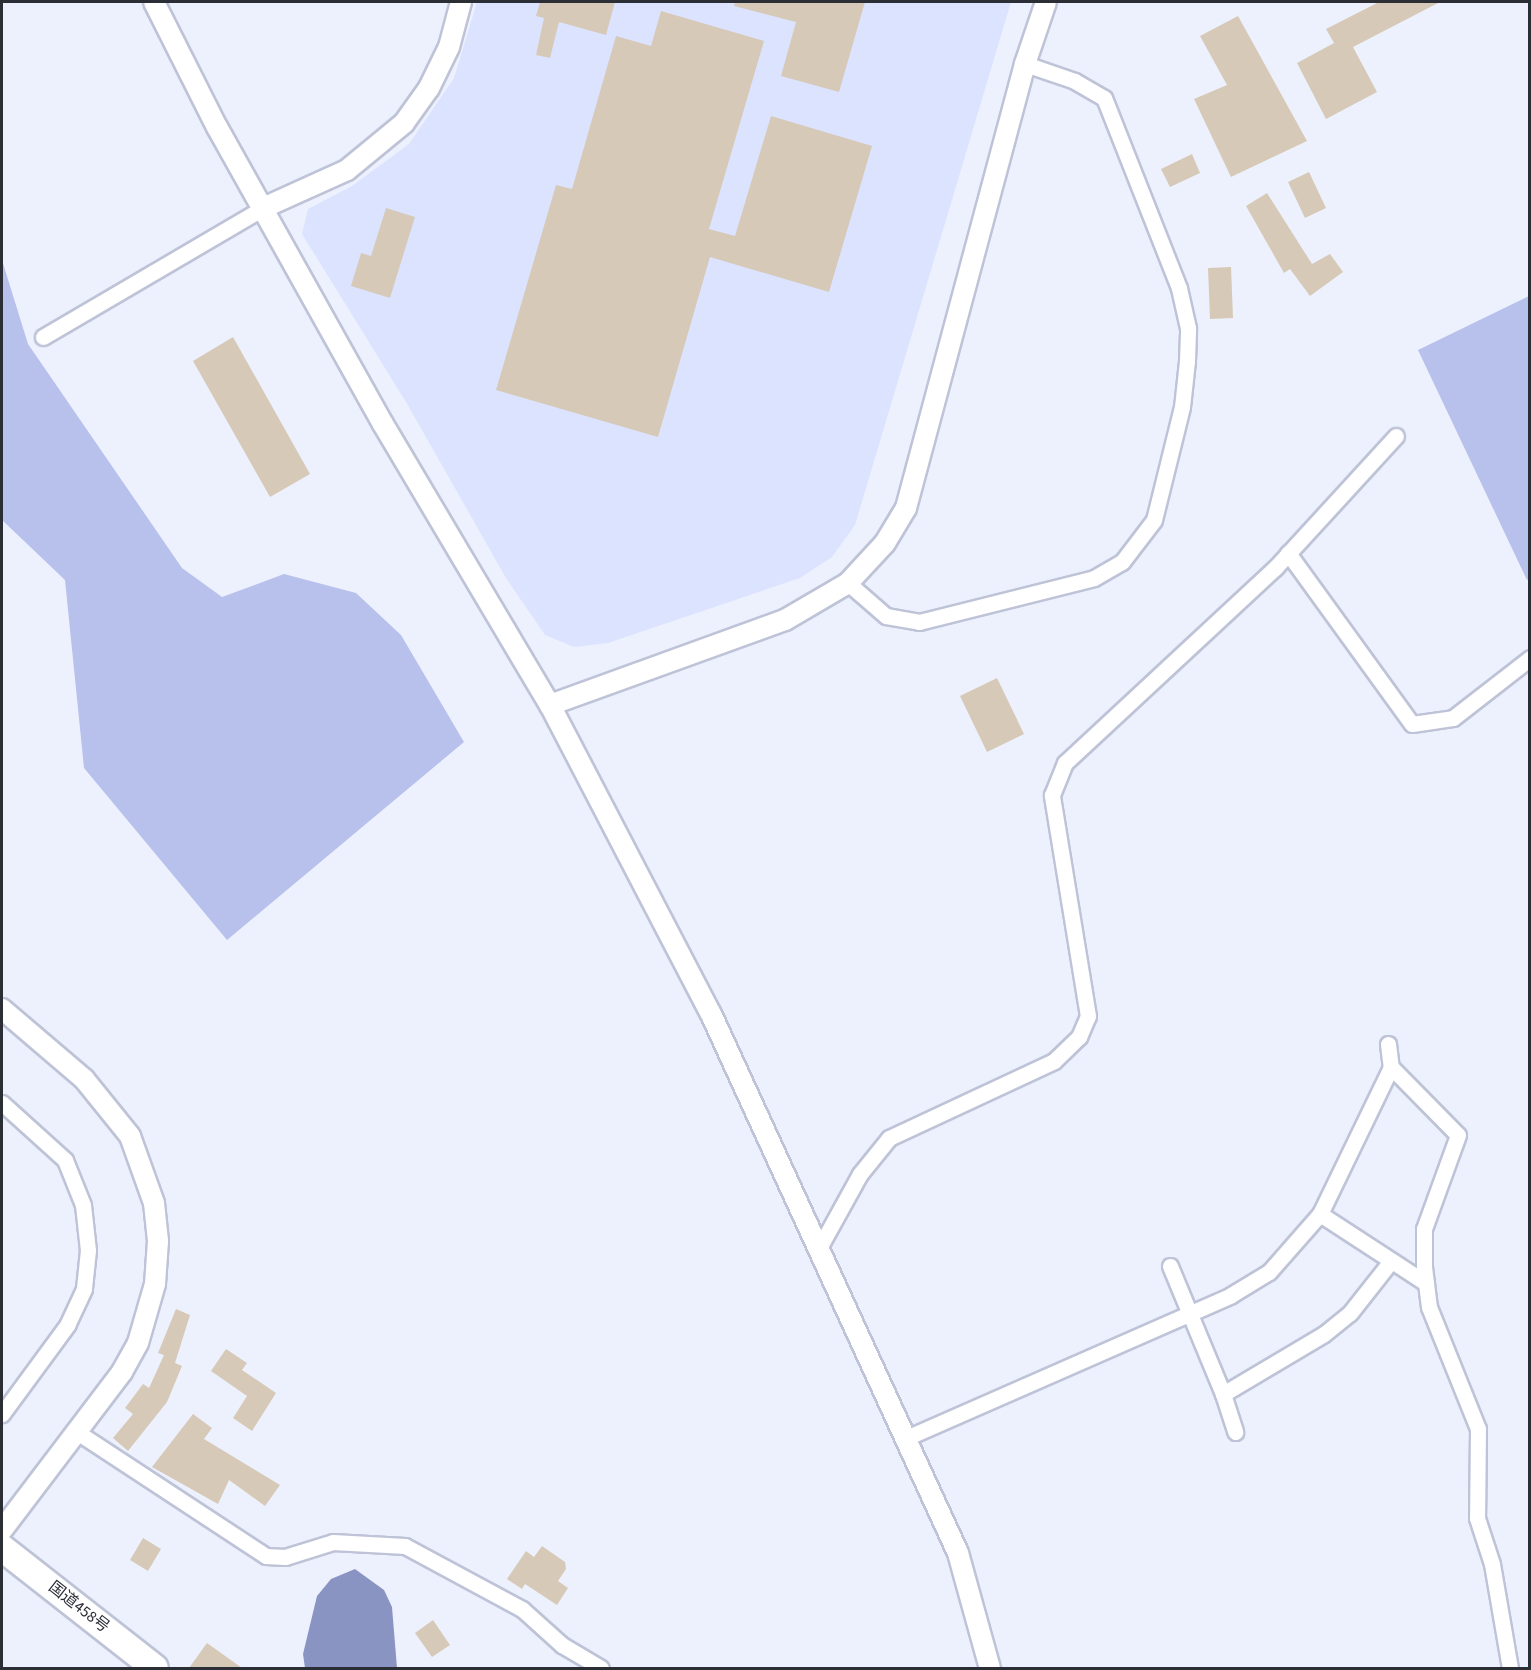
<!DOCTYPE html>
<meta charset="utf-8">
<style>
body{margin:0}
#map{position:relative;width:1531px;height:1670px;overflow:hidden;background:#edf1fd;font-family:"Source Sans 3","Noto Sans JP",sans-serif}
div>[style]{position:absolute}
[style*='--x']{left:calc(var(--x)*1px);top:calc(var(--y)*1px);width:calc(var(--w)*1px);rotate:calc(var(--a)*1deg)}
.built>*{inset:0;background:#dce3ff}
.green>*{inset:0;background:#b7c1ec}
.water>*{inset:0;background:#8a94c3}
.building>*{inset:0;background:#d7c9b7}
.roads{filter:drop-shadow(2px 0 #bec3d7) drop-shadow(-2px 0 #bec3d7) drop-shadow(0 2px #bec3d7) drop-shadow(0 -2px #bec3d7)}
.minor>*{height:15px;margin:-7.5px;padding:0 7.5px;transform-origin:7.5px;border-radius:7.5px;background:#fff}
.tertiary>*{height:20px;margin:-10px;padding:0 10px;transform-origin:10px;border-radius:10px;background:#fff}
.trunk>*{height:26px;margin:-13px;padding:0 13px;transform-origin:13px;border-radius:13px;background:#fff}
span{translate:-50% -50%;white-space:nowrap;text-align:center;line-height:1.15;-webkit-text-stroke:5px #fff;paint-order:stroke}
.street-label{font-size:16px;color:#2c2e36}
.frame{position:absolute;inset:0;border:3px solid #2c2e36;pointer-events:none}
</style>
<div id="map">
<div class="built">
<div style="clip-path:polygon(477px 2px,1011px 2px,855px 525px,832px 557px,800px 578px,608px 643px,574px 647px,545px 635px,506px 578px,406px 402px,302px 234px,308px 209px,352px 186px,409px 144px,454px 78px)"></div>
</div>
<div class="green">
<div style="clip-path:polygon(2px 260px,28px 344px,182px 568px,222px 597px,284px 574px,356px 593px,401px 635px,464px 742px,227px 940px,84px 768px,65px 580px,2px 520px)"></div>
<div style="clip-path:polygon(1529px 296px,1530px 578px,1527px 580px,1418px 350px)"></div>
</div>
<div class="water">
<div style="clip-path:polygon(355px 1569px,384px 1590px,392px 1607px,397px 1668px,305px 1668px,303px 1654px,317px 1596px,331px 1579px)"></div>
</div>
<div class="building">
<div style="clip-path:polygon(540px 2px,615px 2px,606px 35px,559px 22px,550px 58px,536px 55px,544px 18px,536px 16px)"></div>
<div style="clip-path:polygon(735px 2px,865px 2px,839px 92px,781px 76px,796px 22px,734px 6px)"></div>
<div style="clip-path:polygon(1379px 2px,1440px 2px,1353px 47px,1377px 92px,1326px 119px,1297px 63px,1334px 43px,1326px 29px)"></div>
<div style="clip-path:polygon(661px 11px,764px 41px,709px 229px,735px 236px,771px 116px,872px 146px,829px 292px,710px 257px,658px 437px,496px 390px,556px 185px,572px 189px,616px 36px,651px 46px)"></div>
<div style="clip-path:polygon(1238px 16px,1307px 141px,1231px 177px,1194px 99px,1227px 85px,1200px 36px)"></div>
<div style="clip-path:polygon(1192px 154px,1200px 173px,1170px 187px,1161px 169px)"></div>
<div style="clip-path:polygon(1309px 172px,1326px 208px,1305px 218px,1288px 182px)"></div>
<div style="clip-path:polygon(1267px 193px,1312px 264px,1330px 254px,1343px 272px,1310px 296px,1290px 269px,1284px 273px,1246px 206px)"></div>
<div style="clip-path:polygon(386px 208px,415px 217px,390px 298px,351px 286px,361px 253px,371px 256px)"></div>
<div style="clip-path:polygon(1231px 267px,1233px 318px,1210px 319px,1208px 268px)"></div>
<div style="clip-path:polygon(233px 337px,310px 474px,270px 497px,193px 361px)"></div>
<div style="clip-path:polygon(997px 678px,1024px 734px,987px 752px,960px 696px)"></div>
<div style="clip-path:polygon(176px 1309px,190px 1315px,175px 1363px,182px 1366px,167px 1402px,128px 1451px,113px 1438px,133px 1414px,125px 1408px,143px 1384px,149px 1388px,164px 1355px,158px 1353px)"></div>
<div style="clip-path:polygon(226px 1349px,247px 1363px,242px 1370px,276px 1393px,252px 1431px,233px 1418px,247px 1396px,211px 1371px)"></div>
<div style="clip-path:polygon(193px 1414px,212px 1428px,204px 1439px,280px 1485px,265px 1506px,229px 1480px,218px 1504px,152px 1467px)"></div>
<div style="clip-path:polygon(143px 1538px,161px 1549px,148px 1571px,130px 1560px)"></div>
<div style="clip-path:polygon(542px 1546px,565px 1562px,566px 1569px,558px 1581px,568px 1588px,557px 1605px,525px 1584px,522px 1589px,507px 1579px,526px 1551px,534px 1557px)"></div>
<div style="clip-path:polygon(433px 1620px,450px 1645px,432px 1657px,415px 1633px)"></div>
<div style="clip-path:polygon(207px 1643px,242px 1668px,189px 1668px)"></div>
</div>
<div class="roads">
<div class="minor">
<div style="--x:43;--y:337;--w:255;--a:-30.4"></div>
<div style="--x:1288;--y:553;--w:211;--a:54.1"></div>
<div style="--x:1412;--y:724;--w:41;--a:-8.3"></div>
<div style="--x:1453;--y:718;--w:98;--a:-37.9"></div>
<div style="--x:848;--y:583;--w:50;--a:41"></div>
<div style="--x:886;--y:616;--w:34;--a:10"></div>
<div style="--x:919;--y:622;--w:180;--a:-14.1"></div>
<div style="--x:1094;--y:578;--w:32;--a:-30"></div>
<div style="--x:1122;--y:562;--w:53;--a:-52.7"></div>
<div style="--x:1154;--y:520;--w:116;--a:-76.1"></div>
<div style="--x:1182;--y:407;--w:46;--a:-83.8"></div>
<div style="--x:1187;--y:361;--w:33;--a:-88"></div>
<div style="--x:1188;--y:328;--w:41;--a:-102.7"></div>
<div style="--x:1179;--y:288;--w:204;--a:-111.5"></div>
<div style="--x:1104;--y:98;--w:34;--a:-150"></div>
<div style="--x:1075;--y:81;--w:53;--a:-161.2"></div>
<div style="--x:1388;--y:1044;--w:23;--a:83"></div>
<div style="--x:1391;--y:1067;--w:95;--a:45.4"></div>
<div style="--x:1458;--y:1135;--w:100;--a:109.9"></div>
<div style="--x:1424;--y:1229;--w:38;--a:90"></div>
<div style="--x:1424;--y:1267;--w:40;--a:82.9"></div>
<div style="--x:1429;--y:1307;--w:131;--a:68.1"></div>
<div style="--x:1478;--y:1429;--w:89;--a:90.6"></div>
<div style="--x:1477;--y:1518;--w:48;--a:71.9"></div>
<div style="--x:1492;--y:1564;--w:106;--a:80.2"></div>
<div style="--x:2;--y:1103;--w:85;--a:42.1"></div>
<div style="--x:65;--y:1160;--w:48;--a:68.2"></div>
<div style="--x:83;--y:1205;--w:45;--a:83.7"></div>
<div style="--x:88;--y:1250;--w:39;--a:96"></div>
<div style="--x:84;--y:1289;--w:38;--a:115"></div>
<div style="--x:68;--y:1324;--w:112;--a:126.3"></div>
<div style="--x:1320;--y:1214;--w:126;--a:33.1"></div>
<div style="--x:818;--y:1250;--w:87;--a:-61.1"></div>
<div style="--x:860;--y:1174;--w:46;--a:-51.1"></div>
<div style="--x:889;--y:1138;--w:182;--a:-25"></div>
<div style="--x:1054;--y:1061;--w:35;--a:-44"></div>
<div style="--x:1079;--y:1037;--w:23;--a:-67"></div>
<div style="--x:1088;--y:1016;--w:224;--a:-99.3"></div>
<div style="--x:1052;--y:795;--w:35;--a:-68"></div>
<div style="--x:1065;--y:763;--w:287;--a:-42.9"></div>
<div style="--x:1275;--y:568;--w:179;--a:-47.5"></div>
<div style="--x:1170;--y:1266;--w:139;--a:67.5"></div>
<div style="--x:1223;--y:1394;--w:117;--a:-30.7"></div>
<div style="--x:1324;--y:1334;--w:33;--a:-39"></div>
<div style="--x:1350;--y:1313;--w:66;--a:-51.7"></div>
<div style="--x:1223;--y:1394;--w:40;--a:72"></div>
<div style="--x:77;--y:1432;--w:226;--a:33.3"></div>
<div style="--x:266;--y:1556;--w:19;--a:3"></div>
<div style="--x:285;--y:1557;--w:50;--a:-17.4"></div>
<div style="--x:333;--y:1542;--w:72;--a:3.2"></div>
<div style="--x:405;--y:1546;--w:133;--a:28.3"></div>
<div style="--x:522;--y:1609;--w:54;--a:42"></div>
<div style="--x:562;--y:1645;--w:45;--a:30.5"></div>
<div style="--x:906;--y:1438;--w:355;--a:-23.7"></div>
<div style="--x:1231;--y:1295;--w:44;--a:-31.2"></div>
<div style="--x:1269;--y:1272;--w:77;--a:-48.7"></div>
<div style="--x:1320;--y:1214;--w:163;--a:-64.2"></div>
</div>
<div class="tertiary">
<div style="--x:154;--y:2;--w:140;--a:63.3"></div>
<div style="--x:217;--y:127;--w:340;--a:60.8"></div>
<div style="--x:383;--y:424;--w:327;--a:59.3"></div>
<div style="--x:550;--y:705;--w:348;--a:62.5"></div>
<div style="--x:711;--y:1014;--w:593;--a:65.38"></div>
<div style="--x:958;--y:1553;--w:119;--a:74.5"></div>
<div style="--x:263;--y:208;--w:92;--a:-24.3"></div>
<div style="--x:347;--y:170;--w:74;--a:-39.5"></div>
<div style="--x:404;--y:123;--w:43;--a:-54.5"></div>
<div style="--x:429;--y:88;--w:46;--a:-64"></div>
<div style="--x:449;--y:47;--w:47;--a:-75.1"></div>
<div style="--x:550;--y:705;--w:250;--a:-19.9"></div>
<div style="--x:785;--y:620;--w:73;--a:-30.4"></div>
<div style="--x:848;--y:583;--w:54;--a:-47.2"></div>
<div style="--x:885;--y:543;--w:41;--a:-59"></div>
<div style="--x:906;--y:508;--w:460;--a:-75"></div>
<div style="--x:1025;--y:64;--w:65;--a:-71.3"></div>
<div style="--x:2;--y:1009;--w:108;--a:40.5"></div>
<div style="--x:84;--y:1079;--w:73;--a:51.1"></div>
<div style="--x:130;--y:1136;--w:71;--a:70.3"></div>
<div style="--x:154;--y:1203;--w:38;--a:84"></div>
<div style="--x:158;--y:1241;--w:43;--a:94"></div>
<div style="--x:155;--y:1284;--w:61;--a:106.1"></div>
<div style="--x:138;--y:1343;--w:33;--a:119"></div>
<div style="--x:122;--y:1372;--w:198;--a:127.2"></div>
</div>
<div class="trunk">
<div style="--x:2;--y:1548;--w:194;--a:38.1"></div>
</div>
</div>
<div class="street-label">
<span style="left:79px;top:1607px;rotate:38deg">国道458号</span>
</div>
<div class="frame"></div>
</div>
